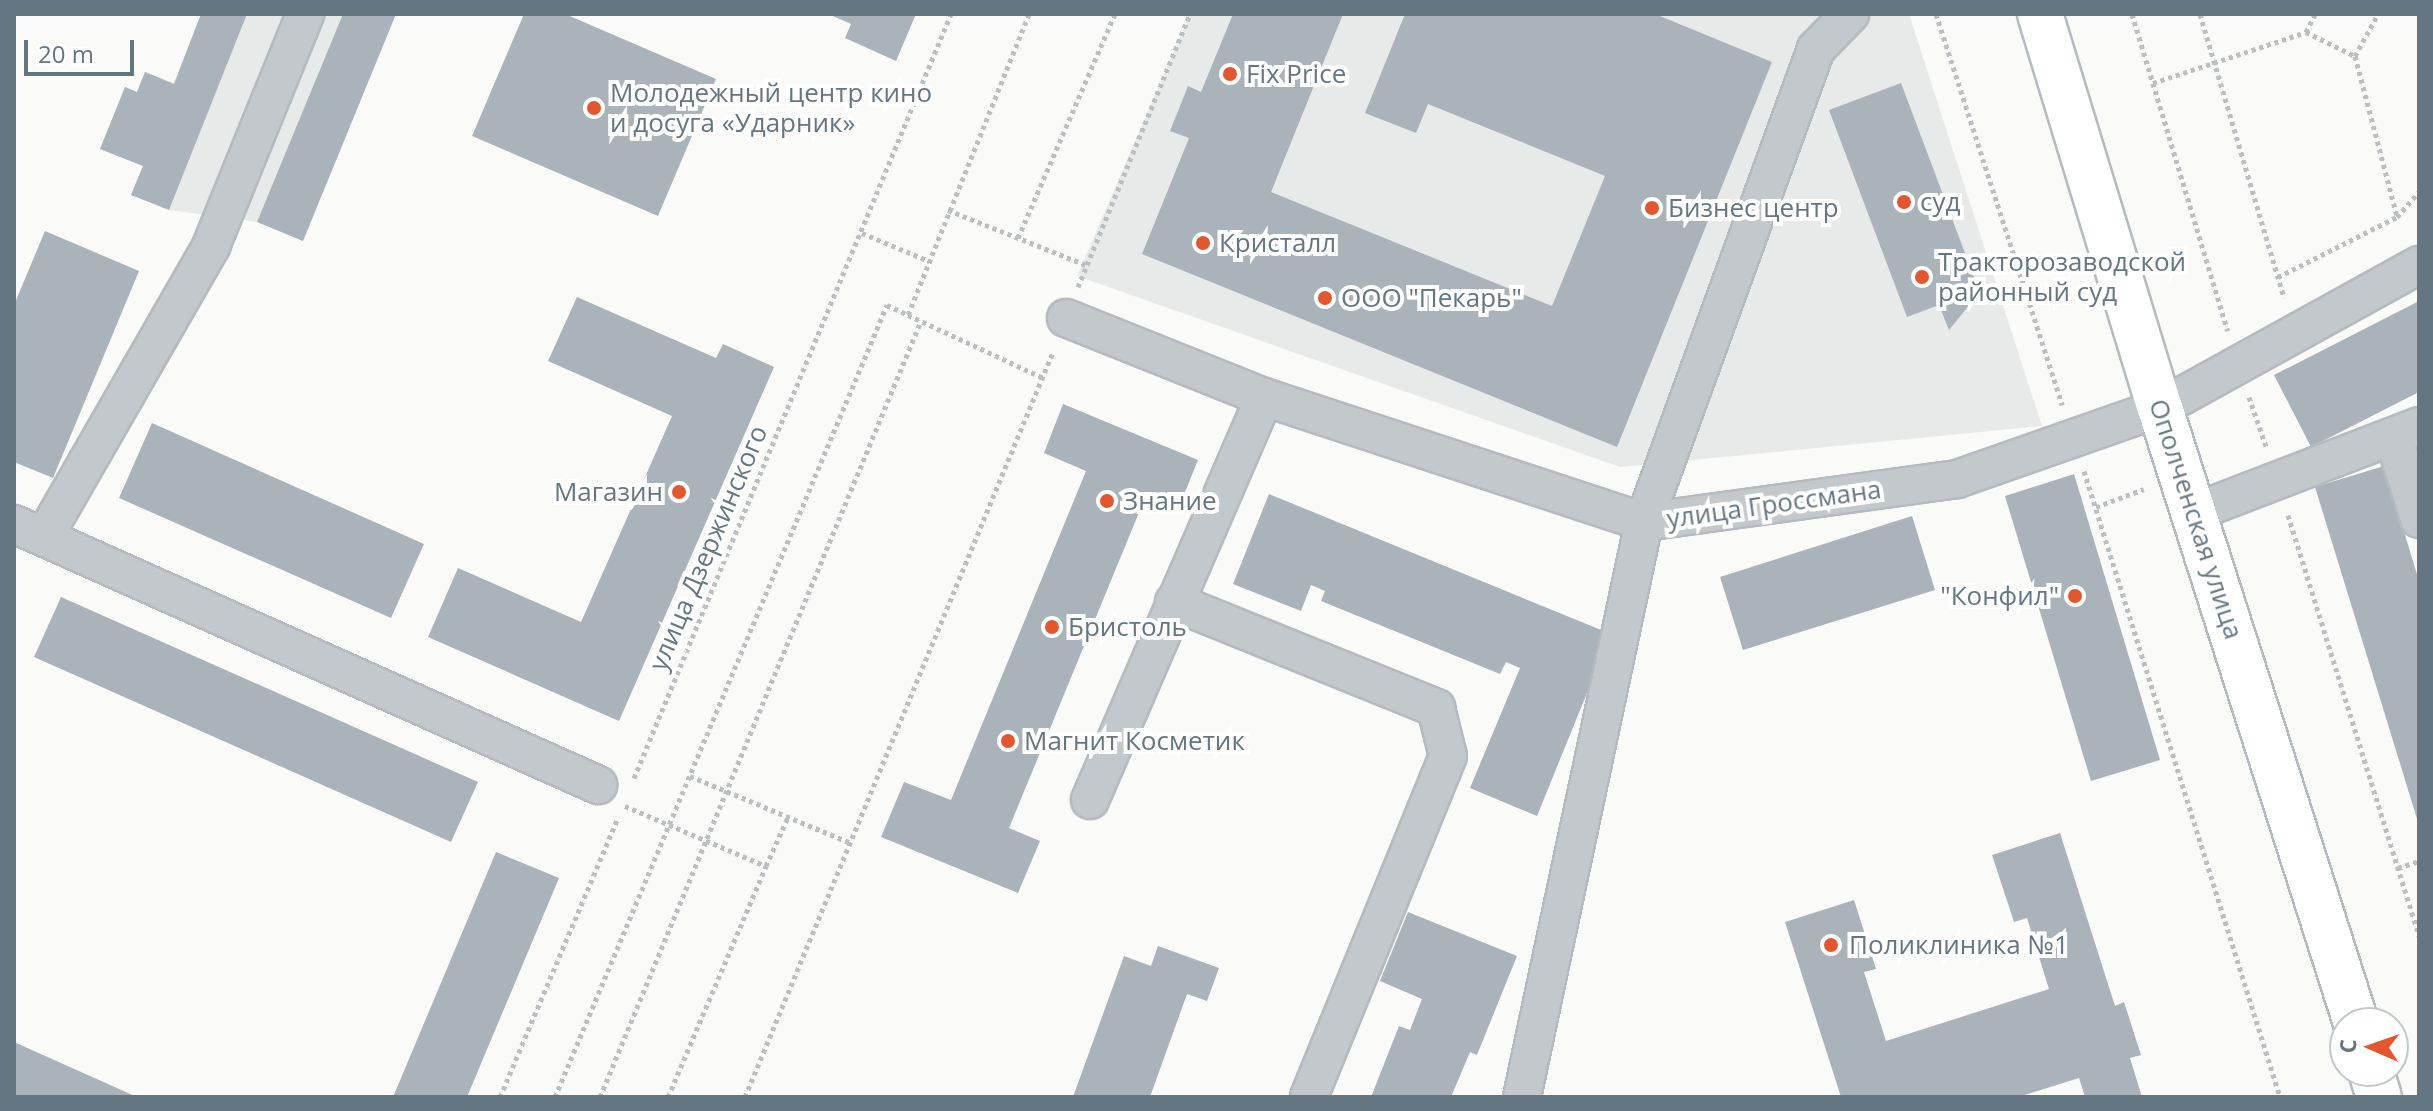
<!DOCTYPE html>
<meta charset="utf-8">
<style>
body{margin:0}
#map{position:relative;width:2433px;height:1111px;overflow:hidden;background:#fafaf8;font-family:"Open Sans",sans-serif}
div>[style]{position:absolute}
[style*='--x']{left:calc(var(--x)*1px);top:calc(var(--y)*1px);width:calc(var(--w)*1px);rotate:calc(var(--a)*1deg)}
.built>*{inset:0;background:#e8e9e9}
.building>*{inset:0;background:#aab3b9}
.path>*{height:5px;margin-top:-2.5px;transform-origin:0;background:repeating-linear-gradient(90deg,#bbbfc2 0 4px,transparent 0 8px)}
.roads{filter:drop-shadow(2px 0 #b5babe) drop-shadow(-2px 0 #b5babe) drop-shadow(0 2px #b5babe) drop-shadow(0 -2px #b5babe)}
.minor>*{height:36px;margin:-18px;padding:0 18px;transform-origin:18px;border-radius:18px;background:#c3c8cc}
.major>*{height:44px;margin:-22px;padding:0 22px;transform-origin:22px;border-radius:22px;background:#fff}
.dots>*{width:22px;height:22px;translate:-50% -50%;box-sizing:border-box;border:4px solid #fff;border-radius:50%}
span{translate:-50% -50%;white-space:nowrap;text-align:center;line-height:1.15;-webkit-text-stroke:8px #fff;paint-order:stroke}
.poi-label{font-size:26px;color:#657683}
.left{translate:0 -50%;text-align:left}
.right{translate:-100% -50%;text-align:right}
.street-label{font-size:26px;color:#657683}
.frame{position:absolute;inset:0;border:16px solid #657683;pointer-events:none}
.north{position:absolute;left:2329px;top:1007px;width:80px;height:80px;box-sizing:border-box;background:#fff;border:2px solid #c1c8cd;border-radius:50%;rotate:272deg;font-size:22px;font-weight:700;line-height:32px;text-align:center;color:#657683}
.north::after{content:'';display:block;margin:auto;width:28px;height:36px;background:#e4572e;clip-path:polygon(50% 0,100% 100%,50% 72%,0 100%)}
.scale{position:absolute;left:24px;top:40px;width:110px;height:36px;box-sizing:border-box;border:4px solid #657683;border-top:0;padding-left:10px;font-size:24px;line-height:28px;white-space:nowrap;color:#657683;-webkit-text-stroke:6px #fff;paint-order:stroke}
</style>
<div id="map">
<div class="built">
<div style="clip-path:polygon(201px 14px,396px 14px,303px 241px,257px 222px,169px 210px,131px 195px,143px 166px,100px 149px,125px 87px,137px 92px,145px 72px,174px 83px)"></div>
<div style="clip-path:polygon(1190px 14px,1909px 14px,2042px 426px,1620px 467px,1077px 276px)"></div>
</div>
<div class="building">
<div style="clip-path:polygon(201px 14px,247px 14px,169px 210px,131px 195px,143px 166px,100px 149px,125px 87px,137px 92px,145px 72px,174px 84px)"></div>
<div style="clip-path:polygon(343px 14px,396px 14px,303px 241px,257px 222px)"></div>
<div style="clip-path:polygon(524px 14px,565px 14px,716px 79px,658px 216px,472px 136px)"></div>
<div style="clip-path:polygon(828px 14px,916px 14px,896px 61px,845px 38px,851px 24px)"></div>
<div style="clip-path:polygon(1233px 14px,1343px 14px,1271px 192px,1552px 306px,1605px 176px,1428px 104px,1416px 133px,1365px 113px,1405px 14px,1655px 14px,1772px 62px,1617px 447px,1142px 254px,1189px 138px,1170px 131px,1188px 86px,1201px 92px)"></div>
<div style="clip-path:polygon(1901px 83px,1980px 293px,1969px 298px,1971px 303px,1949px 330px,1939px 305px,1907px 317px,1829px 110px)"></div>
<div style="clip-path:polygon(45px 231px,139px 271px,53px 478px,14px 462px,14px 305px)"></div>
<div style="clip-path:polygon(577px 297px,716px 358px,723px 344px,774px 367px,619px 721px,428px 637px,458px 568px,581px 622px,672px 416px,548px 361px)"></div>
<div style="clip-path:polygon(2419px 301px,2419px 392px,2311px 447px,2274px 375px)"></div>
<div style="clip-path:polygon(1063px 404px,1198px 460px,1177px 512px,1145px 498px,1009px 828px,1040px 841px,1018px 893px,881px 837px,904px 782px,951px 800px,1086px 471px,1044px 453px)"></div>
<div style="clip-path:polygon(152px 423px,424px 544px,391px 618px,119px 498px)"></div>
<div style="clip-path:polygon(2384px 466px,2419px 581px,2418px 822px,2315px 487px)"></div>
<div style="clip-path:polygon(2074px 474px,2160px 760px,2091px 781px,2005px 496px)"></div>
<div style="clip-path:polygon(1269px 494px,1611px 634px,1537px 816px,1470px 788px,1520px 668px,1506px 662px,1500px 674px,1321px 601px,1325px 591px,1311px 585px,1301px 611px,1233px 584px)"></div>
<div style="clip-path:polygon(1912px 516px,1935px 590px,1743px 650px,1720px 577px)"></div>
<div style="clip-path:polygon(61px 597px,478px 782px,451px 842px,34px 657px)"></div>
<div style="clip-path:polygon(2060px 833px,2115px 1006px,2124px 1002px,2141px 1055px,2130px 1058px,2142px 1097px,2085px 1097px,2079px 1078px,2018px 1097px,1841px 1097px,1785px 922px,1854px 900px,1876px 969px,1864px 972px,1886px 1041px,2049px 989px,2027px 918px,2014px 922px,1992px 855px)"></div>
<div style="clip-path:polygon(496px 852px,559px 878px,467px 1097px,393px 1097px)"></div>
<div style="clip-path:polygon(1408px 912px,1517px 956px,1477px 1055px,1470px 1052px,1451px 1097px,1371px 1097px,1399px 1026px,1410px 1030px,1422px 999px,1380px 981px)"></div>
<div style="clip-path:polygon(1158px 946px,1219px 968px,1207px 1001px,1187px 994px,1150px 1097px,1073px 1097px,1124px 956px,1151px 966px)"></div>
<div style="clip-path:polygon(14px 1042px,137px 1097px,14px 1097px)"></div>
</div>
<div class="path">
<div style="--x:1029;--y:14;--w:324;--a:111.9"></div>
<div style="--x:908;--y:315;--w:150;--a:24.9"></div>
<div style="--x:1936;--y:14;--w:411;--a:72.1"></div>
<div style="--x:2132;--y:14;--w:331;--a:73.2"></div>
<div style="--x:2200;--y:14;--w:296;--a:73.5"></div>
<div style="--x:2306;--y:32;--w:20;--a:-63"></div>
<div style="--x:2355;--y:56;--w:165;--a:75.3"></div>
<div style="--x:2153;--y:83;--w:161;--a:-18.4"></div>
<div style="--x:2306;--y:32;--w:55;--a:26.1"></div>
<div style="--x:2355;--y:56;--w:48;--a:-61.3"></div>
<div style="--x:948;--y:210;--w:149;--a:21.7"></div>
<div style="--x:862;--y:233;--w:73;--a:22.7"></div>
<div style="--x:1018;--y:238;--w:244;--a:-66.6"></div>
<div style="--x:2278;--y:277;--w:133;--a:-26.8"></div>
<div style="--x:2397;--y:217;--w:33;--a:-49"></div>
<div style="--x:1078;--y:287;--w:295;--a:-67.7"></div>
<div style="--x:2249;--y:397;--w:55;--a:70.9"></div>
<div style="--x:2084;--y:471;--w:656;--a:72.61"></div>
<div style="--x:2096;--y:507;--w:51;--a:-20.6"></div>
<div style="--x:2288;--y:515;--w:441;--a:72.7"></div>
<div style="--x:690;--y:776;--w:174;--a:22.6"></div>
<div style="--x:634;--y:778;--w:827;--a:-67.47"></div>
<div style="--x:625;--y:806;--w:153;--a:23.1"></div>
<div style="--x:766;--y:866;--w:54;--a:-65.8"></div>
<div style="--x:2398;--y:868;--w:22;--a:-18"></div>
<div style="--x:500;--y:1097;--w:304;--a:-67.1"></div>
<div style="--x:555;--y:1097;--w:859;--a:-67.26"></div>
<div style="--x:887;--y:305;--w:23;--a:25"></div>
<div style="--x:600;--y:1097;--w:840;--a:-67.53"></div>
<div style="--x:668;--y:1097;--w:251;--a:-67"></div>
<div style="--x:745;--y:1097;--w:806;--a:-67.54"></div>
</div>
<div class="roads">
<div class="minor">
<div style="--x:1066;--y:318;--w:213;--a:21.8"></div>
<div style="--x:1264;--y:397;--w:400;--a:18.2"></div>
<div style="--x:1644;--y:522;--w:316;--a:-7.8"></div>
<div style="--x:1957;--y:479;--w:215;--a:-19.3"></div>
<div style="--x:2160;--y:408;--w:296;--a:-28.9"></div>
<div style="--x:2394;--y:439;--w:84;--a:72.6"></div>
<div style="--x:2195;--y:512;--w:240;--a:-21"></div>
<div style="--x:14;--y:524;--w:640;--a:24.08"></div>
<div style="--x:44;--y:537;--w:336;--a:-60.1"></div>
<div style="--x:211;--y:246;--w:250;--a:-67.9"></div>
<div style="--x:1174;--y:602;--w:283;--a:22"></div>
<div style="--x:1436;--y:708;--w:49;--a:76"></div>
<div style="--x:1448;--y:756;--w:368;--a:112.2"></div>
<div style="--x:1090;--y:800;--w:439;--a:-66.6"></div>
<div style="--x:1522;--y:1097;--w:588;--a:-78.02"></div>
<div style="--x:1644;--y:522;--w:503;--a:-70.02"></div>
<div style="--x:1816;--y:49;--w:49;--a:-45.8"></div>
</div>
<div class="major">
<div style="--x:2040;--y:14;--w:412;--a:73.1"></div>
<div style="--x:2160;--y:408;--w:645;--a:72.32"></div>
<div style="--x:2371;--y:1071;--w:27;--a:73"></div>
</div>
</div>
<div class="dots">
<div style="left:1230px;top:74px;background:#e4572e"></div>
<div style="left:594px;top:108px;background:#e4572e"></div>
<div style="left:1904px;top:202px;background:#e4572e"></div>
<div style="left:1652px;top:208px;background:#e4572e"></div>
<div style="left:1203px;top:243px;background:#e4572e"></div>
<div style="left:1922px;top:277px;background:#e4572e"></div>
<div style="left:1325px;top:298px;background:#e4572e"></div>
<div style="left:679px;top:492px;background:#e4572e"></div>
<div style="left:1107px;top:501px;background:#e4572e"></div>
<div style="left:2075px;top:596px;background:#e4572e"></div>
<div style="left:1052px;top:627px;background:#e4572e"></div>
<div style="left:1008px;top:741px;background:#e4572e"></div>
<div style="left:1831px;top:945px;background:#e4572e"></div>
</div>
<div class="poi-label">
<span class="left" style="left:1246px;top:74px">Fix Price</span>
<span class="left" style="left:610px;top:108px">Молодежный центр кино<br>и досуга «Ударник»</span>
<span class="left" style="left:1920px;top:202px">суд</span>
<span class="left" style="left:1668px;top:208px">Бизнес центр</span>
<span class="left" style="left:1219px;top:243px">Кристалл</span>
<span class="left" style="left:1938px;top:277px">Тракторозаводской<br>районный суд</span>
<span class="left" style="left:1341px;top:298px">ООО "Пекарь"</span>
<span class="right" style="left:663px;top:492px">Магазин</span>
<span class="left" style="left:1123px;top:501px">Знание</span>
<span class="right" style="left:2059px;top:596px">"Конфил"</span>
<span class="left" style="left:1068px;top:627px">Бристоль</span>
<span class="left" style="left:1024px;top:741px">Магнит Косметик</span>
<span class="left" style="left:1849px;top:945px">Поликлиника №1</span>
</div>
<div class="street-label">
<span style="left:1774px;top:504px;rotate:-8deg">улица Гроссмана</span>
<span style="left:2196px;top:519px;rotate:72deg">Ополченская улица</span>
<span style="left:708px;top:548px;rotate:-67deg">улица Дзержинского</span>
</div>
<div class="frame"></div>
<div class="north">С</div>
<div class="scale">20 m</div>
</div>
